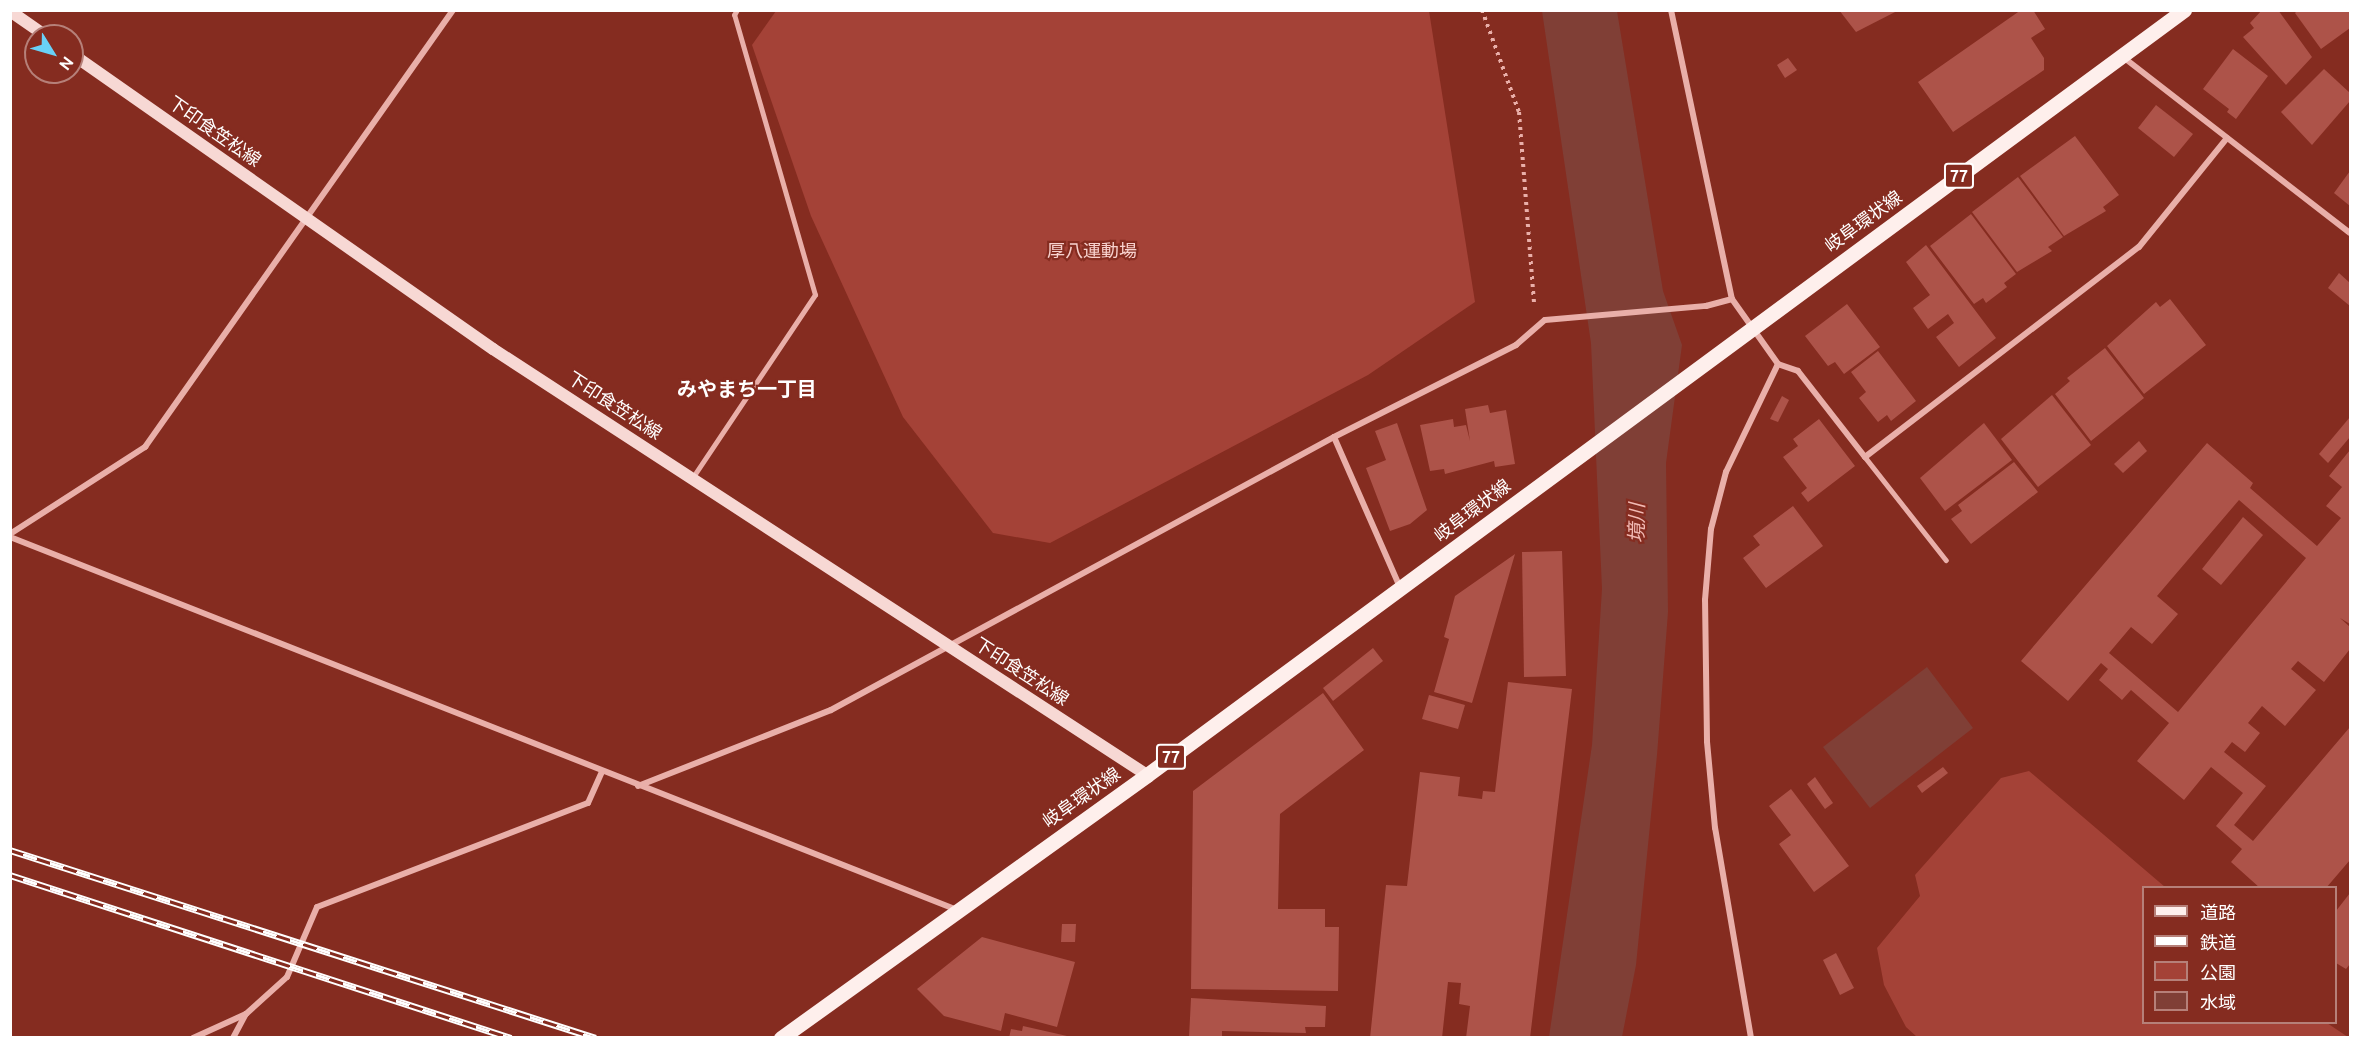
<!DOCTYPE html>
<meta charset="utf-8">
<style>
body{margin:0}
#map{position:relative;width:2361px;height:1048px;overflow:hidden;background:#852c20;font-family:Ubuntu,"Noto Sans JP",sans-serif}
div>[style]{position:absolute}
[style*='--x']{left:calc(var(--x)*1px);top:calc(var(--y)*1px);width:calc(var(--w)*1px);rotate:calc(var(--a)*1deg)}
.green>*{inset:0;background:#a44237}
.water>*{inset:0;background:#803f36}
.building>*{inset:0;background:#ad5349}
.path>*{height:4px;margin-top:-2px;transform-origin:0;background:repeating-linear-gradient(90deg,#e9afa9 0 3px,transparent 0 7.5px)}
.service>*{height:4.5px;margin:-2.25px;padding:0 2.25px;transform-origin:2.25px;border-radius:2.25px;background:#e9afa9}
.minor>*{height:6px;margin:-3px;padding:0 3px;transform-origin:3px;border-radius:3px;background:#e9afa9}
.secondary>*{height:12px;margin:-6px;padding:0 6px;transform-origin:6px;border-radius:6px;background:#f7d8d4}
.primary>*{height:15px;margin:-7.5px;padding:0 7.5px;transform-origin:7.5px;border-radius:7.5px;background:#feefec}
.rail>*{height:7px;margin-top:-3.5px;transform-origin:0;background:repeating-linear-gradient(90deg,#852c20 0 14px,#fff 0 28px);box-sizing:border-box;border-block:2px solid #fff}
span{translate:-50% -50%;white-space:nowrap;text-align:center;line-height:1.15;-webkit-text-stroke:4.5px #852c20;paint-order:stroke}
.shield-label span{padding:2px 4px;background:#852c20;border:2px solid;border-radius:4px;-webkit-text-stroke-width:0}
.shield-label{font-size:16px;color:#fff;font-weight:700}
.street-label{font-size:18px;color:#fff}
.park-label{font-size:18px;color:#f7d1cd}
.neighbourhood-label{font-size:20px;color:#fff;font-weight:700}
.water-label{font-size:20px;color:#f1bab4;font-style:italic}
.frame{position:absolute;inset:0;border:12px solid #fff;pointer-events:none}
.legend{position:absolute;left:2142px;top:886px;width:195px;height:138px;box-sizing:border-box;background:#852c20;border:2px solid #b68079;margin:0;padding:8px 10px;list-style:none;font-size:18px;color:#fff}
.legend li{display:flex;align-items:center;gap:12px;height:30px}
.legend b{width:30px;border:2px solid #b68079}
.north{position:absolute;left:24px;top:24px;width:60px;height:60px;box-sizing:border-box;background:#852c20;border:2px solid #b68079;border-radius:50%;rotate:127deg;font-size:16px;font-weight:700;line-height:24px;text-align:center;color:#fff}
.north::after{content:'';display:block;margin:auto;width:21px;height:27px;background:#69d1f7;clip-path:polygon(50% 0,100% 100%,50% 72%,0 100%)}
</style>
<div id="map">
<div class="green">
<div style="clip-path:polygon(776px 11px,1429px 11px,1475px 302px,1368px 375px,1050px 543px,993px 533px,903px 417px,811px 216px,752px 45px)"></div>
<div style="clip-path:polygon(2029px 771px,2165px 887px,2144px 888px,2144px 1022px,2327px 1023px,2348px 1037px,1917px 1037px,1906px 1027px,1884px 985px,1877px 948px,1920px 896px,1915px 875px,2001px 778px)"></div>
</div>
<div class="water">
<div style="clip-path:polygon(1542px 11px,1617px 11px,1663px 291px,1682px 345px,1666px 463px,1668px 612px,1657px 755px,1636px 965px,1622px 1037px,1549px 1037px,1592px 745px,1602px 589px,1591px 343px)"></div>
<div style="clip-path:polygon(1927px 667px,1973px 728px,1870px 808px,1823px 747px)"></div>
</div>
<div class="building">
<div style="clip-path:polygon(1839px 10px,1899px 10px,1856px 32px)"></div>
<div style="clip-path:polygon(2021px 10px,2033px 10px,2045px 29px,2031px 38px,2044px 58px,2044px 70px,1953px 132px,1918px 82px)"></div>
<div style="clip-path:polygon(2262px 10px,2278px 10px,2312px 57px,2286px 85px,2243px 37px,2254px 28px,2250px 23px)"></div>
<div style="clip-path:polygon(2298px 10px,2350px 10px,2350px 28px,2321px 49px,2295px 13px)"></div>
<div style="clip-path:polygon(2233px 49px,2268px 76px,2236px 119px,2227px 112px,2229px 109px,2203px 89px)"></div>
<div style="clip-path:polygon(1788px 58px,1797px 70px,1785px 78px,1777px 65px)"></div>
<div style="clip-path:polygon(2324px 69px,2350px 93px,2350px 101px,2312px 145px,2281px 112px)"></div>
<div style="clip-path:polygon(2156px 105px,2193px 134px,2174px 157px,2138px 128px)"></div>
<div style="clip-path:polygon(2075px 136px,2119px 195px,2103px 207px,2106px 211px,2064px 236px,2020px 176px)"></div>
<div style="clip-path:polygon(2350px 171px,2350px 206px,2334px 193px)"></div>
<div style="clip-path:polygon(2018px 177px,2063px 237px,2048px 247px,2052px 251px,2017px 272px,1972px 212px)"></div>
<div style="clip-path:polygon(1971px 214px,2016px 274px,2004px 283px,2007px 287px,1986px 303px,1983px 298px,1974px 304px,1930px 246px)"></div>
<div style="clip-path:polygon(1926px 245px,1996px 338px,1959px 367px,1936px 337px,1954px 323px,1948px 314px,1928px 329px,1913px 308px,1930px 295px,1906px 262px)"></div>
<div style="clip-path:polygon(2339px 273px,2350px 283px,2350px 306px,2328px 288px)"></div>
<div style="clip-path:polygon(2170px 299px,2206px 345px,2144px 394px,2107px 346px,2156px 302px,2160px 307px)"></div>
<div style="clip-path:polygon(1847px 304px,1880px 347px,1844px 374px,1835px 362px,1828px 366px,1805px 336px)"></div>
<div style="clip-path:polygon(2105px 348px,2144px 398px,2091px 441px,2055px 394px,2070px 381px,2067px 378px)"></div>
<div style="clip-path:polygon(1878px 351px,1916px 401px,1891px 421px,1887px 415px,1878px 422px,1859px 398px,1866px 392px,1851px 372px)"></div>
<div style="clip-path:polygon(2052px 395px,2091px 445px,2038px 487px,2001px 439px)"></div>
<div style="clip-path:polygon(1782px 396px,1789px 400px,1778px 422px,1770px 419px)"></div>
<div style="clip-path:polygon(1488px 405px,1490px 413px,1506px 410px,1515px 464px,1495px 467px,1494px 461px,1445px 474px,1444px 469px,1430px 471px,1420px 425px,1453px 419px,1454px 427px,1466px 425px,1470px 441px,1465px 409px)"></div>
<div style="clip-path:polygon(2350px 417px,2350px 437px,2328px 463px,2319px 454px)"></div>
<div style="clip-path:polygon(1819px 419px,1855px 466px,1808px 502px,1801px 493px,1807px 488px,1783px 457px,1798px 446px,1793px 439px)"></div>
<div style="clip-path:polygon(1397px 423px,1427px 510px,1410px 524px,1390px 531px,1366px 468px,1386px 460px,1375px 431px)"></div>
<div style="clip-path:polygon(1984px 423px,2012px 460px,1945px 511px,1920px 478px)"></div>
<div style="clip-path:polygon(2139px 441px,2147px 451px,2123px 473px,2114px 464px)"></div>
<div style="clip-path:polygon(evenodd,2207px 443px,2253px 483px,2250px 488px,2317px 546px,2341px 518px,2326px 506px,2342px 487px,2329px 476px,2350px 450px,2350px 624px,2340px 618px,2350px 627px,2350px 649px,2324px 682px,2298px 661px,2291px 669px,2316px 690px,2285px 726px,2262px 706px,2248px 723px,2260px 733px,2245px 752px,2232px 742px,2224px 752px,2266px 786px,2234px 825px,2253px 841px,2350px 727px,2350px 860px,2326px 888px,2260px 888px,2231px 862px,2242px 849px,2216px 826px,2243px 793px,2211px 767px,2184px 800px,2137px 761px,2169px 723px,2131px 690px,2122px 700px,2099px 680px,2108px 669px,2101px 663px,2068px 701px,2021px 661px,2207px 443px,2239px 500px,2306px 558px,2178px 712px,2109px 653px,2131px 627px,2152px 644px,2178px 614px,2157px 596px,2239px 500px)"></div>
<div style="clip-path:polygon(2014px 462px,2038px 492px,1971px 544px,1951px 519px,1962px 511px,1958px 505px)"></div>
<div style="clip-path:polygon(1793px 506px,1823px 546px,1766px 588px,1743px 558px,1760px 545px,1753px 536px)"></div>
<div style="clip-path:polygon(2243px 517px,2263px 535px,2221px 585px,2202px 569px)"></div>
<div style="clip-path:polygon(1562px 551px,1566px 676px,1524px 677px,1522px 552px)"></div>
<div style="clip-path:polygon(1515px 554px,1472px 703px,1434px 692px,1449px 639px,1444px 637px,1455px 596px)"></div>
<div style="clip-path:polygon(1373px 648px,1383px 661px,1333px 701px,1323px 688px)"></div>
<div style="clip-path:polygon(1508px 682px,1572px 689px,1530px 1038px,1466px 1038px,1470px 1006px,1459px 1004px,1461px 983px,1448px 982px,1442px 1038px,1370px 1038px,1386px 885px,1407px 886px,1420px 772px,1460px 777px,1458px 796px,1482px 799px,1483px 791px,1495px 792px)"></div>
<div style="clip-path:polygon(1323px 693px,1364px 750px,1280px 814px,1278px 909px,1325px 909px,1325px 927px,1339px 927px,1338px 991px,1191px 989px,1193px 791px)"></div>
<div style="clip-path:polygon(1429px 695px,1465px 705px,1458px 729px,1422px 719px)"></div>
<div style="clip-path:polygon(1943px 767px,1948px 773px,1922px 793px,1917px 786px)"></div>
<div style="clip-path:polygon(1815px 777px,1833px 803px,1825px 809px,1807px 784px)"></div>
<div style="clip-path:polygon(1791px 789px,1849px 866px,1814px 892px,1779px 844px,1791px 835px,1769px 806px)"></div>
<div style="clip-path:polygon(2350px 893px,2350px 964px,2346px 969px,2336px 963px,2336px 911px)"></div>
<div style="clip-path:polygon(1062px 924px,1076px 924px,1075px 942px,1061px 942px)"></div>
<div style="clip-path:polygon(982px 937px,1075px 962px,1057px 1027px,1005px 1013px,1001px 1031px,944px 1016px,917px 989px)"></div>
<div style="clip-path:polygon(1836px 953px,1854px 988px,1840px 995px,1823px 960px)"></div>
<div style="clip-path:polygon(1191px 998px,1326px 1006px,1325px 1027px,1305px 1027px,1306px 1033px,1222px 1031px,1222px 1038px,1189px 1038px)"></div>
<div style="clip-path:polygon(1023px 1026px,1067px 1036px,1066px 1038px,1009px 1038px,1011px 1029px,1022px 1031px)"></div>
</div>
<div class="path">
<div style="--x:1482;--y:10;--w:109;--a:70.1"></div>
<div style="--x:1519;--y:112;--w:191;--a:85.5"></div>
</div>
<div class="service">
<div style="--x:1865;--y:457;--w:131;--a:51.8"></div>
<div style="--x:693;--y:477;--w:219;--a:-56.2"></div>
<div style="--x:815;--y:295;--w:291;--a:-106.1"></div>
<div style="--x:734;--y:15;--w:6;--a:-59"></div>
</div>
<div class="minor">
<div style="--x:1671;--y:10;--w:295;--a:78.1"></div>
<div style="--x:1732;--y:299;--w:80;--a:54.7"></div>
<div style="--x:1778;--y:364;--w:21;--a:19"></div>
<div style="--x:1798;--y:371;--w:109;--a:52.1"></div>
<div style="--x:1865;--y:457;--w:345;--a:-37.5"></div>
<div style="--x:2139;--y:247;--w:140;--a:-51.1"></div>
<div style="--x:2123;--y:57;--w:287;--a:37.8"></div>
<div style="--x:1334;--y:437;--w:164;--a:66.3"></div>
<div style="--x:10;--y:534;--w:161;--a:-32.8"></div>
<div style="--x:145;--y:447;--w:535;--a:-54.82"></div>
<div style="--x:10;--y:537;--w:1016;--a:21.49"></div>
<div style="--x:638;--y:786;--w:207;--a:-21.5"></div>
<div style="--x:831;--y:710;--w:572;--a:-28.49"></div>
<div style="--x:1334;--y:437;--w:204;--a:-26.8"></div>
<div style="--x:1516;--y:345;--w:38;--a:-41"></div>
<div style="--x:1545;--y:320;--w:162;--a:-5"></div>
<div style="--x:1706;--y:306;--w:27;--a:-15"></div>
<div style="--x:193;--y:1038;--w:58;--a:-24.4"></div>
<div style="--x:246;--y:1014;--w:55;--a:-42.1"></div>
<div style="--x:287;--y:977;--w:76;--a:-66.8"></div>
<div style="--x:317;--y:907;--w:290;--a:-21"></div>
<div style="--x:588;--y:803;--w:34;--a:-66"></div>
<div style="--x:233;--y:1038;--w:27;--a:-62"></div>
<div style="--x:1751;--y:1038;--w:213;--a:-99.7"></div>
<div style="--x:1715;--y:828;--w:87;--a:-95.3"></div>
<div style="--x:1707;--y:741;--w:141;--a:-90.8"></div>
<div style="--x:1705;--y:600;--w:71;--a:-85.2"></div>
<div style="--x:1711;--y:529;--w:59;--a:-75.3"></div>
<div style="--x:1726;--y:472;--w:120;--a:-64.3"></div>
</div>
<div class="secondary">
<div style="--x:10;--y:11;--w:44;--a:34.8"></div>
<div style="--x:72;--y:54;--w:514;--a:35.02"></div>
<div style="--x:493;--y:349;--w:781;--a:33.08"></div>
</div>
<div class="primary">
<div style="--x:781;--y:1038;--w:451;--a:-35.7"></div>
<div style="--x:1147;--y:775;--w:1289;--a:-36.42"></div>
</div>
<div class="rail">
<div style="--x:10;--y:850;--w:615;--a:17.79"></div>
<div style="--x:10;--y:875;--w:527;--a:18.02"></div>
</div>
<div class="shield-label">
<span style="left:1959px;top:176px">77</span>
<span style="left:1171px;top:757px">77</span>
</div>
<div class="street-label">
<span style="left:215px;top:131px;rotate:35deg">下印食笠松線</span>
<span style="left:1863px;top:221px;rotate:-36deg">岐阜環状線</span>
<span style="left:615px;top:405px;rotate:33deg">下印食笠松線</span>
<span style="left:1472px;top:510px;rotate:-37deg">岐阜環状線</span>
<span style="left:1022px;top:671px;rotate:33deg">下印食笠松線</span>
<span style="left:1081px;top:797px;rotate:-35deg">岐阜環状線</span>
</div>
<div class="park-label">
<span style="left:1092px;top:250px">厚八運動場</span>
</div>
<div class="neighbourhood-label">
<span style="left:747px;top:388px">みやまち一丁目</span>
</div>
<div class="water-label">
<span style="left:1636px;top:523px;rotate:-89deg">境川</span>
</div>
<div class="frame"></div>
<ul class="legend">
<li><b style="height:8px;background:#feefec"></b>道路</li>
<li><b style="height:8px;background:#fff"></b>鉄道</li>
<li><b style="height:16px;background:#a44237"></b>公園</li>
<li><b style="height:16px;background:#803f36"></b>水域</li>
</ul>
<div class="north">N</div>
</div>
